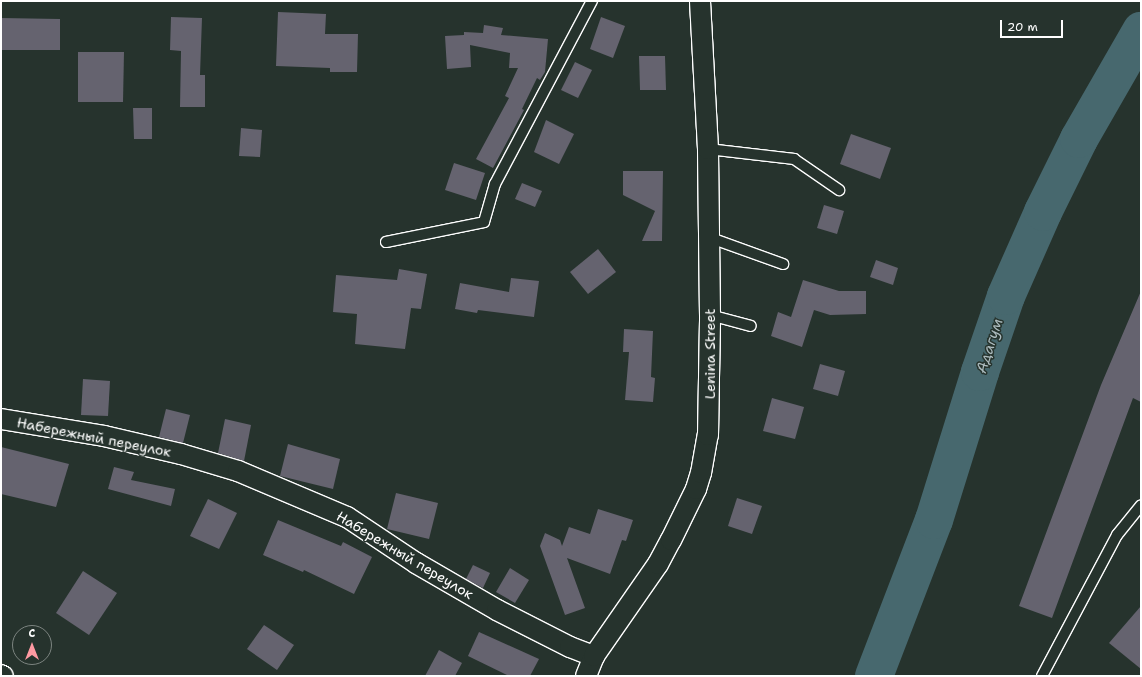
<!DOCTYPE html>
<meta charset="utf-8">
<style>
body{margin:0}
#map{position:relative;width:1142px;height:677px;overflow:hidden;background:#26332d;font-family:"Shantell Sans",sans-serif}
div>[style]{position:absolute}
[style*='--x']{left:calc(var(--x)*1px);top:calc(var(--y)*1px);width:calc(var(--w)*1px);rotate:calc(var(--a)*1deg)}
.river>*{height:38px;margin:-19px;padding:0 19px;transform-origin:19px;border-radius:19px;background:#47686e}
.building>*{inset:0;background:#65636f}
.roads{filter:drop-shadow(1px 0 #fff) drop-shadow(-1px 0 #fff) drop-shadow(0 1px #fff) drop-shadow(0 -1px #fff)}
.service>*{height:10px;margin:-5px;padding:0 5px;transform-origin:5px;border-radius:5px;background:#26332d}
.minor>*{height:20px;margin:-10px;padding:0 10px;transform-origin:10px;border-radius:10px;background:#26332d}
span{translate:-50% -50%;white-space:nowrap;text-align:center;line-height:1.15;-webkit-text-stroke:3px #26332d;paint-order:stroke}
.street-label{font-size:14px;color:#fff}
.water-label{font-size:15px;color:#acbbbe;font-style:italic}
.frame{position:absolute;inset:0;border:2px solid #fff;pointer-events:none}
.north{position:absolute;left:12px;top:625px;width:40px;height:40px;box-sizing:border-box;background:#26332d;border:1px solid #7d8581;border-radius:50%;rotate:0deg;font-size:11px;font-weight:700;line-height:16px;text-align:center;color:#fff}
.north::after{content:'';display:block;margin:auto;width:14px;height:18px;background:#ff9aa2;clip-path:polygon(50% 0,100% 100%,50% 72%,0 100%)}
.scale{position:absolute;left:1000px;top:20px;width:63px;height:18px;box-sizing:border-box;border:2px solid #fff;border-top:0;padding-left:5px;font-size:12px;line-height:14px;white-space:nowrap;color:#fff;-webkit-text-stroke:3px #26332d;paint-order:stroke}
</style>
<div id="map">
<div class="river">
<div style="--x:874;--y:676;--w:167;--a:-69"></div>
<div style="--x:934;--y:520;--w:155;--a:-72.7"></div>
<div style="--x:980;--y:372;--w:80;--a:-71.1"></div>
<div style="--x:1006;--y:296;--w:92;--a:-66.2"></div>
<div style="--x:1043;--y:212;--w:81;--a:-63.7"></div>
<div style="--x:1079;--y:139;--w:125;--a:-60.1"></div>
</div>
<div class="building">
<div style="clip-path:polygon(278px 12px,326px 14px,325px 34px,358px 34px,357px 72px,330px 72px,330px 68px,276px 66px)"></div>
<div style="clip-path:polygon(171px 17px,202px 18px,200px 75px,205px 75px,205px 107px,180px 107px,181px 51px,170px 50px)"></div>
<div style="clip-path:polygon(601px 17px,625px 26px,613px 58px,590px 49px)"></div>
<div style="clip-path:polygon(1px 18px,60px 19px,60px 50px,1px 50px)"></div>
<div style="clip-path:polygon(484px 25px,503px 28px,501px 35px,548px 39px,545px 72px,540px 80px,537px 78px,522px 109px,524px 110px,493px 168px,476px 159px,509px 98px,505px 96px,518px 68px,509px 68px,510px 53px,470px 45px,471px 67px,447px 69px,445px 36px,464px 35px,464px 32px,483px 33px)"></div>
<div style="clip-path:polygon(78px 52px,124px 52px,123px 102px,78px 102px)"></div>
<div style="clip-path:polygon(639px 56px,665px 56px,666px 90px,640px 90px)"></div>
<div style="clip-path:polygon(575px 62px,592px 70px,578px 98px,561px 90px)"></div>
<div style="clip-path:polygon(133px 108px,152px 108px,152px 139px,134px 139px)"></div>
<div style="clip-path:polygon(546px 120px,574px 134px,559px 164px,534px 152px)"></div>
<div style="clip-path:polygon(241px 128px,262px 130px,260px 157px,239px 156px)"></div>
<div style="clip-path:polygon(851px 134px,891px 148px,880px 179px,840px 164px)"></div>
<div style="clip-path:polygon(454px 163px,485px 173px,476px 200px,445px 190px)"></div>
<div style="clip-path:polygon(623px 171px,663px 171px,662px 241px,642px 241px,655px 211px,623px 195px)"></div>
<div style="clip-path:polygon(522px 183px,542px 191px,535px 207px,515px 199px)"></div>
<div style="clip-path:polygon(824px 205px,844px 211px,837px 234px,817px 228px)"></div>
<div style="clip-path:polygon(598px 249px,616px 272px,588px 294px,570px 272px)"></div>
<div style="clip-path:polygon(876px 260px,898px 268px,893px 285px,870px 277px)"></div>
<div style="clip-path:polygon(399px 269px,427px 274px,421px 309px,411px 308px,405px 349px,355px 344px,357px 314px,333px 312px,336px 275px,397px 280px)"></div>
<div style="clip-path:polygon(511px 278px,539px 281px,534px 317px,478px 310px,477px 313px,455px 309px,460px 283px,509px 292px)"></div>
<div style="clip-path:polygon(803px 280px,839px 291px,866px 291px,866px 314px,830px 315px,814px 310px,802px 347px,771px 336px,778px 312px,791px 317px)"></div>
<div style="clip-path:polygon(1141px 291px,1141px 402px,1133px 398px,1052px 618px,1019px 606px,1101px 385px)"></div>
<div style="clip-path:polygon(624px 329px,653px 331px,651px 377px,655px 378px,653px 402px,625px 400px,629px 352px,623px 352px)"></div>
<div style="clip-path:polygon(820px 364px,845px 371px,838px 396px,813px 389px)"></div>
<div style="clip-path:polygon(83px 379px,110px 381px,108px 416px,81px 415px)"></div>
<div style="clip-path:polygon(772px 398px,804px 407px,795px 439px,763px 431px)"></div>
<div style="clip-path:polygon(166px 409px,190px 415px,183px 443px,159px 437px)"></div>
<div style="clip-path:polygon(225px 419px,251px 425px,244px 461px,218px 453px)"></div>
<div style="clip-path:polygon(288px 444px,340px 459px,333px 489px,280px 476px)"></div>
<div style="clip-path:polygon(1px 447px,69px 464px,56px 507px,1px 494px)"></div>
<div style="clip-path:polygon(114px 467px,134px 472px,131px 480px,175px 489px,171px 506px,108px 489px)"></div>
<div style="clip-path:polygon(396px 493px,438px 503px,429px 539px,387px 529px)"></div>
<div style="clip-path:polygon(737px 498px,762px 506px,752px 534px,728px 526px)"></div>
<div style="clip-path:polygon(208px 499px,237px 513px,219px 549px,190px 536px)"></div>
<div style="clip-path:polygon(598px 509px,633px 520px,626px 541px,622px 540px,610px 574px,567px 558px,585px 608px,565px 615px,540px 546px,545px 533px,560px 540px,562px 546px,569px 527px,590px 534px)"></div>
<div style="clip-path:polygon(278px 520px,341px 546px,343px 542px,372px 557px,354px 594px,304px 570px,303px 572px,263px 555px)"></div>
<div style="clip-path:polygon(473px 565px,490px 573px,483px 588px,466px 579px)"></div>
<div style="clip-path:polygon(510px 568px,529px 580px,515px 603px,496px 592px)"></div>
<div style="clip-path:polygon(83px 571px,117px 593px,89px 635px,56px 613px)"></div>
<div style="clip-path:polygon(1141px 606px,1141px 669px,1109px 643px)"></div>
<div style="clip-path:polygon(264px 625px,294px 645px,277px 670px,247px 649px)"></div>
<div style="clip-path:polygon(479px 632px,539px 659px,530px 676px,509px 676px,468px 656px)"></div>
<div style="clip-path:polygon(439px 650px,462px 663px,455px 676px,425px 676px)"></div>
</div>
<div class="roads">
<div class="service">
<div style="--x:708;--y:149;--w:87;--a:6.6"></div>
<div style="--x:794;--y:159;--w:55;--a:34.6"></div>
<div style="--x:708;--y:237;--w:80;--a:19.8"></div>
<div style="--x:386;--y:242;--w:100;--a:-11.5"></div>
<div style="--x:484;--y:222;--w:40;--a:-74"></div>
<div style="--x:495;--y:184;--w:207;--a:-62.1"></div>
<div style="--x:710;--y:315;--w:42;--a:15"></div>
<div style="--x:1042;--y:676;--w:160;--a:-62"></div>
<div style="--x:1117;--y:535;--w:38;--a:-51"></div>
</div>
<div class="minor">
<div style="--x:1;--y:419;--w:104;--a:9.4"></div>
<div style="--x:104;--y:436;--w:79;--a:13.2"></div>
<div style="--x:181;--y:454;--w:59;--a:16.6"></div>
<div style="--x:238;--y:471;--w:118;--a:22.9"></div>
<div style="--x:347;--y:517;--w:83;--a:33.7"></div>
<div style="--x:416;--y:563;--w:94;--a:30.1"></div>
<div style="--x:497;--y:610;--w:82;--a:26.9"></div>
<div style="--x:570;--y:647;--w:26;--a:21"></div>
<div style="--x:1;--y:675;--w:2;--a:27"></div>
<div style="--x:586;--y:676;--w:22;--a:-68"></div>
<div style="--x:594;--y:656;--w:112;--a:-55.2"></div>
<div style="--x:658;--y:564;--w:27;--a:-62"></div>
<div style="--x:671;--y:540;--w:57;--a:-63.9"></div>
<div style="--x:696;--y:489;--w:17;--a:-73"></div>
<div style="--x:701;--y:473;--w:39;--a:-80"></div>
<div style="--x:708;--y:435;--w:120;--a:-89"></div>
<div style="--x:710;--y:315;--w:166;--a:-90.7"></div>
<div style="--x:708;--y:149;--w:148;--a:-93.1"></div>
</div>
</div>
<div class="street-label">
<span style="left:710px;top:354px;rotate:-90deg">Lenina Street</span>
<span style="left:94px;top:437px;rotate:11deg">Набережный переулок</span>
<span style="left:405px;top:555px;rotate:31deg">Набережный переулок</span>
</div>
<div class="water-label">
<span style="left:990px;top:346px;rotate:-72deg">Адагум</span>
</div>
<div class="frame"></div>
<div class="north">С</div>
<div class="scale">20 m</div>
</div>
